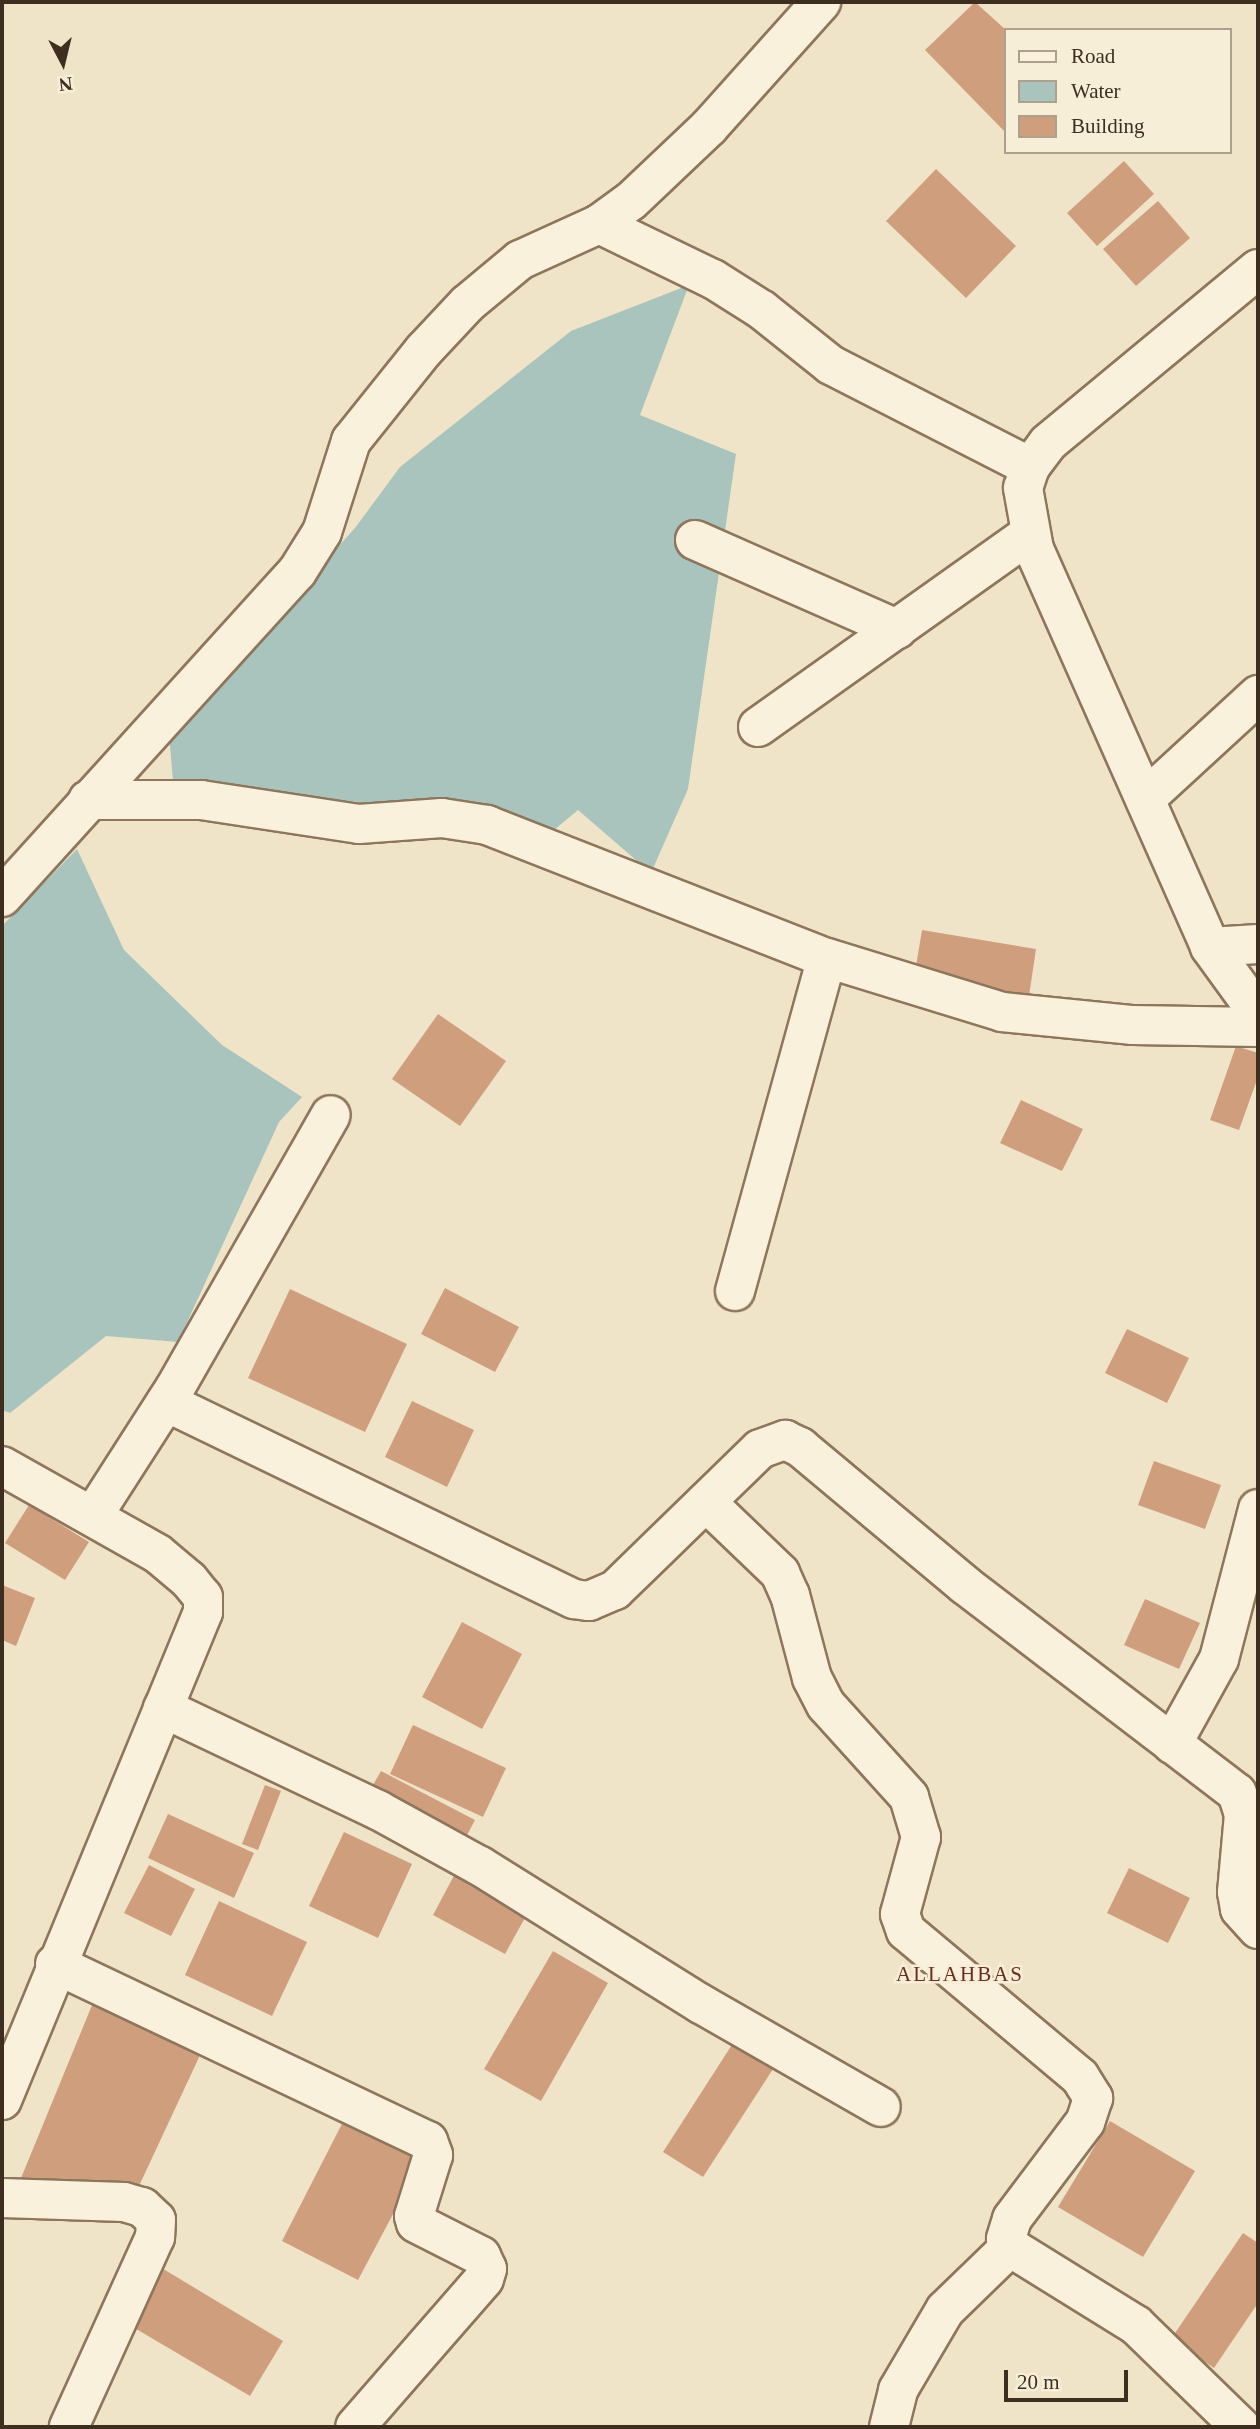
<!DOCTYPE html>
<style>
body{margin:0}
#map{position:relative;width:1260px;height:2429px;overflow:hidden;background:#f0e4c8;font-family:"Times New Roman",serif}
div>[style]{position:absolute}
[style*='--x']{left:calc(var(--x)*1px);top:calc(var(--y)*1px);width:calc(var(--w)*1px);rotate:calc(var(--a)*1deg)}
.water>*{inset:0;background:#a9c4bc}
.building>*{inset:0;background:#cf9f7d}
.roads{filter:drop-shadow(2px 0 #8d765c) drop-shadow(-2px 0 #8d765c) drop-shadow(0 2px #8d765c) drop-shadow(0 -2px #8d765c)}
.minor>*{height:38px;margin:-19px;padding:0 19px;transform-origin:19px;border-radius:19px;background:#faf1dc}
span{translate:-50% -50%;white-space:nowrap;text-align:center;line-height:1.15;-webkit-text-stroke:5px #f7eed8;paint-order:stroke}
.quarter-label{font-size:21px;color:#6b2e1e;letter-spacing:2px}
.frame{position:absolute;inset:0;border:4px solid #3d2e20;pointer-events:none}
.legend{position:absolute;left:1004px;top:28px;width:228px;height:126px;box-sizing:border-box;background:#f7eed8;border:2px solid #ada18e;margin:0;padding:9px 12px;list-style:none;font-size:21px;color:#3d2e20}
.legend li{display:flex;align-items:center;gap:14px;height:35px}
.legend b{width:35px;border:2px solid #ada18e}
.north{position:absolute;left:28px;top:28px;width:70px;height:70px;-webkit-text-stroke:5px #f7eed8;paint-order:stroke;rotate:173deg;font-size:19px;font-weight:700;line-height:28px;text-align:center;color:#3d2e20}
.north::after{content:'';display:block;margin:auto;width:24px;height:32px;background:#3d2e20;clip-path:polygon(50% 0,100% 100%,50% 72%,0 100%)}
.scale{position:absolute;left:1004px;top:2370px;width:124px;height:32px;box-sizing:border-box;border:4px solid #3d2e20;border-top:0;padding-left:9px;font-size:21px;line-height:24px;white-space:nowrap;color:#3d2e20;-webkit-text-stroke:5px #f7eed8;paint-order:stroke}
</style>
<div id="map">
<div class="water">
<div style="clip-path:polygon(689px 285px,640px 415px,736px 454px,688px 789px,651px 873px,578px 810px,536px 845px,367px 803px,173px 781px,169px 734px,355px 528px,400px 467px,571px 331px)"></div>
<div style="clip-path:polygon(77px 849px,124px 950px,222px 1045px,302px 1097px,279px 1122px,178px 1342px,106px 1336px,10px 1413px,2px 1410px,2px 926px)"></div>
</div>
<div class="building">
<div style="clip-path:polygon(975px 2px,1006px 30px,1006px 133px,925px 50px)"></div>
<div style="clip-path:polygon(1124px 161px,1154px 194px,1097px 246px,1067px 213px)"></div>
<div style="clip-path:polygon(936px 169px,1016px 246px,966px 298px,886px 221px)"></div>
<div style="clip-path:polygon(1158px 201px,1190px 238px,1136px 286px,1103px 249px)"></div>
<div style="clip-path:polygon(922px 930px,1036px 949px,1029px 996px,914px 978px)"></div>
<div style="clip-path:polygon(438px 1014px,506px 1061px,460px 1126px,392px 1079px)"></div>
<div style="clip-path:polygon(1236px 1046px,1258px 1053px,1258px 1077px,1239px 1130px,1210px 1120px)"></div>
<div style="clip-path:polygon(1021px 1100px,1083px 1129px,1062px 1171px,1000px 1143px)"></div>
<div style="clip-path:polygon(445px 1288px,519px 1327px,495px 1372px,421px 1334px)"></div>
<div style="clip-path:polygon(290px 1289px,407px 1344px,365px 1432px,248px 1378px)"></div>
<div style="clip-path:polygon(1127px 1329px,1189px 1358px,1167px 1403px,1105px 1373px)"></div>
<div style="clip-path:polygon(412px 1401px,474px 1430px,447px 1487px,385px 1457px)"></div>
<div style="clip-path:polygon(1154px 1461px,1221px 1485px,1205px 1529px,1138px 1505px)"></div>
<div style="clip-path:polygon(29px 1505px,89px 1542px,65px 1580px,5px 1543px)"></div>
<div style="clip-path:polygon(2px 1585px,35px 1598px,16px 1646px,2px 1640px)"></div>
<div style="clip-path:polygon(1145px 1599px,1200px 1623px,1179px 1669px,1124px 1645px)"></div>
<div style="clip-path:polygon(462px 1622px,522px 1654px,482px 1729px,422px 1697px)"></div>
<div style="clip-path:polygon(413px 1725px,506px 1768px,483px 1817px,390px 1774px)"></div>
<div style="clip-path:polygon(381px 1771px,475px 1820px,464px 1841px,369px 1792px)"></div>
<div style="clip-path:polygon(265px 1785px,281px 1791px,258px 1850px,242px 1844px)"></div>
<div style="clip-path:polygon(168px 1814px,254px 1853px,234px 1898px,148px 1858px)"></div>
<div style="clip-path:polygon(344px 1832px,412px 1864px,378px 1938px,309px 1906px)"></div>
<div style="clip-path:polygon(149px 1865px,195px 1889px,171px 1936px,124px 1913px)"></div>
<div style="clip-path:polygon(458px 1868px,531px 1907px,505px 1954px,433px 1915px)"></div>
<div style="clip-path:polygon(1129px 1868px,1190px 1898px,1168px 1943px,1107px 1913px)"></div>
<div style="clip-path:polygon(219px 1901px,307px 1942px,272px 2016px,185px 1975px)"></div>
<div style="clip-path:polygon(553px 1951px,608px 1983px,541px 2101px,484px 2069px)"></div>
<div style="clip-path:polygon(97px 1993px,208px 2038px,139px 2186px,19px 2183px)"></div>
<div style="clip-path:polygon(735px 2040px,775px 2066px,703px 2177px,663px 2152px)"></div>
<div style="clip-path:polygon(346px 2116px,424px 2156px,358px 2280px,282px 2241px)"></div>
<div style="clip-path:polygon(1110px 2121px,1195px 2171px,1143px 2257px,1058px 2207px)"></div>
<div style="clip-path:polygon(1243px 2233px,1258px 2243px,1258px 2303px,1214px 2368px,1171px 2339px)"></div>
<div style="clip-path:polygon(160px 2267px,283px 2341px,250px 2396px,126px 2323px)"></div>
</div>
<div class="roads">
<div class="minor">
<div style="--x:599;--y:224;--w:127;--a:25.8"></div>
<div style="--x:713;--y:279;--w:58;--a:32.3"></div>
<div style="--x:762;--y:310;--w:88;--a:38.6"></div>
<div style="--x:831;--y:365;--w:224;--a:27.1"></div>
<div style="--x:1258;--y:269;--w:273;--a:140.4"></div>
<div style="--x:1048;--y:443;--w:30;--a:127"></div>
<div style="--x:1030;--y:467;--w:22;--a:108"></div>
<div style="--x:1023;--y:488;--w:62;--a:79.8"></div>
<div style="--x:1034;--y:549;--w:435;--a:66.1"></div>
<div style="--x:1210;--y:947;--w:82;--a:54"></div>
<div style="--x:695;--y:540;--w:221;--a:23.8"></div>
<div style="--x:758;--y:727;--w:334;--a:-35.4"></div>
<div style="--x:1145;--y:799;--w:154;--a:-42.6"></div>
<div style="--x:88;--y:800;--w:113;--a:0"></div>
<div style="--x:201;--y:800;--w:160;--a:8.6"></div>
<div style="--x:359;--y:824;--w:83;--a:-4.1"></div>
<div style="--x:442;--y:818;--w:46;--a:8.8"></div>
<div style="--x:487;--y:825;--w:365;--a:21.4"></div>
<div style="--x:827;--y:958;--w:183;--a:17.1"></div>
<div style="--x:1002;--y:1012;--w:132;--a:5.7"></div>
<div style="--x:1133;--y:1025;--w:125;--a:0.9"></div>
<div style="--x:2;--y:897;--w:439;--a:-47.8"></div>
<div style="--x:297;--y:572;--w:47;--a:-58"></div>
<div style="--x:322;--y:532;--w:96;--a:-72.3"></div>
<div style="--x:351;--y:441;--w:117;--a:-51.3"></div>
<div style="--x:424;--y:350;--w:63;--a:-46.9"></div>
<div style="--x:467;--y:304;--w:69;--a:-39.7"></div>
<div style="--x:520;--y:260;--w:87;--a:-24.5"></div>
<div style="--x:599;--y:224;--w:39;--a:-36"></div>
<div style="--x:631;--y:201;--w:108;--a:-43.5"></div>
<div style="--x:709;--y:127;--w:168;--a:-48.1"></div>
<div style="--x:1210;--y:947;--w:48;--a:-3.6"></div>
<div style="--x:735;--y:1291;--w:345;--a:-74.6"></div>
<div style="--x:166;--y:1402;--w:453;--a:25.8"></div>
<div style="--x:574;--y:1599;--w:15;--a:8"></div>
<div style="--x:589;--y:1601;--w:28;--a:-23"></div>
<div style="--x:615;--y:1590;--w:202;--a:-44.2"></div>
<div style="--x:760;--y:1449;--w:27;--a:-20"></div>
<div style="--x:785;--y:1440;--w:17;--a:25"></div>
<div style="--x:800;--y:1447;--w:215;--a:39.9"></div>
<div style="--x:965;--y:1585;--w:342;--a:37.4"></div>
<div style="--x:1237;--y:1793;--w:22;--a:72"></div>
<div style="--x:1244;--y:1814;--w:78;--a:95.1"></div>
<div style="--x:1237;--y:1892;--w:17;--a:80"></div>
<div style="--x:1240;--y:1909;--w:27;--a:48"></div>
<div style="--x:2;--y:1466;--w:179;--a:29.4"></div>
<div style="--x:158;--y:1554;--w:40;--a:40"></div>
<div style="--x:189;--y:1580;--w:22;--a:51"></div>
<div style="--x:203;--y:1597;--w:15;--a:90"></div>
<div style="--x:203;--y:1612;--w:528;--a:112.39"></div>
<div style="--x:706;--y:1502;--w:103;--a:43.8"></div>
<div style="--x:780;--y:1573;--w:24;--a:66"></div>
<div style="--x:790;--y:1595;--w:86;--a:75.2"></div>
<div style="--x:812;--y:1678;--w:30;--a:63"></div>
<div style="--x:826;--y:1705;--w:124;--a:47.9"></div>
<div style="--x:909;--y:1797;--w:42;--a:73.3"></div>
<div style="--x:921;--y:1837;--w:80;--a:105.3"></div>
<div style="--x:900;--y:1914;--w:18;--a:71"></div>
<div style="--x:906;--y:1931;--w:227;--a:40"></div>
<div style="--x:1080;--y:2077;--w:25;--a:58"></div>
<div style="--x:1093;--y:2098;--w:25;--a:108"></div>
<div style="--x:1085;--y:2122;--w:121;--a:127"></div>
<div style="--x:1012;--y:2219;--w:21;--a:107"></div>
<div style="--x:1006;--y:2239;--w:9;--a:63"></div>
<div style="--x:1010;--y:2247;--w:148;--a:31.8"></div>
<div style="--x:1136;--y:2325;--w:146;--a:44.2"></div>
<div style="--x:94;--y:1514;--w:150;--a:-57.3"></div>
<div style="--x:175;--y:1388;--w:314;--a:-60.3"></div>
<div style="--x:163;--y:1708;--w:238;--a:25.4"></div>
<div style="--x:378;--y:1810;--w:116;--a:28.8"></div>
<div style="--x:480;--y:1866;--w:261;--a:32"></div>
<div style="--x:701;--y:2004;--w:207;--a:29.8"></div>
<div style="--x:1172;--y:1744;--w:97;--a:-61.1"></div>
<div style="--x:1219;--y:1659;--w:155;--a:-75.4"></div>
<div style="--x:55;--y:1964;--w:413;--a:25.4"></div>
<div style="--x:428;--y:2141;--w:15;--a:70"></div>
<div style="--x:433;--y:2155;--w:64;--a:107.3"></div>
<div style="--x:414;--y:2216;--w:7;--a:74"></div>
<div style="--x:416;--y:2223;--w:73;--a:26.9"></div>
<div style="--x:481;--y:2256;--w:14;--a:65"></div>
<div style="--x:487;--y:2269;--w:10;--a:107"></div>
<div style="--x:484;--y:2279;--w:196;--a:131.1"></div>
<div style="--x:2;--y:2198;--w:122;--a:1.9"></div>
<div style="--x:124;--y:2202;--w:19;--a:16"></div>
<div style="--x:142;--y:2207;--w:19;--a:43"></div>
<div style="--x:156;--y:2220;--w:17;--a:93"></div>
<div style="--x:155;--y:2237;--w:209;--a:114.4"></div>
<div style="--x:889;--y:2427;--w:38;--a:-76"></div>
<div style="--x:898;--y:2390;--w:93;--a:-59.6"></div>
<div style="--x:945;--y:2310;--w:91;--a:-44.1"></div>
</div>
</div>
<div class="quarter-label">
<span style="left:960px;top:1974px">ALLAHBAS</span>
</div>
<div class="frame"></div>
<ul class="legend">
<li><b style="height:9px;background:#faf1dc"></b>Road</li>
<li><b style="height:19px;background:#a9c4bc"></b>Water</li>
<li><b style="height:19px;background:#cf9f7d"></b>Building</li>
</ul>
<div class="north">N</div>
<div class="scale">20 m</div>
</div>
